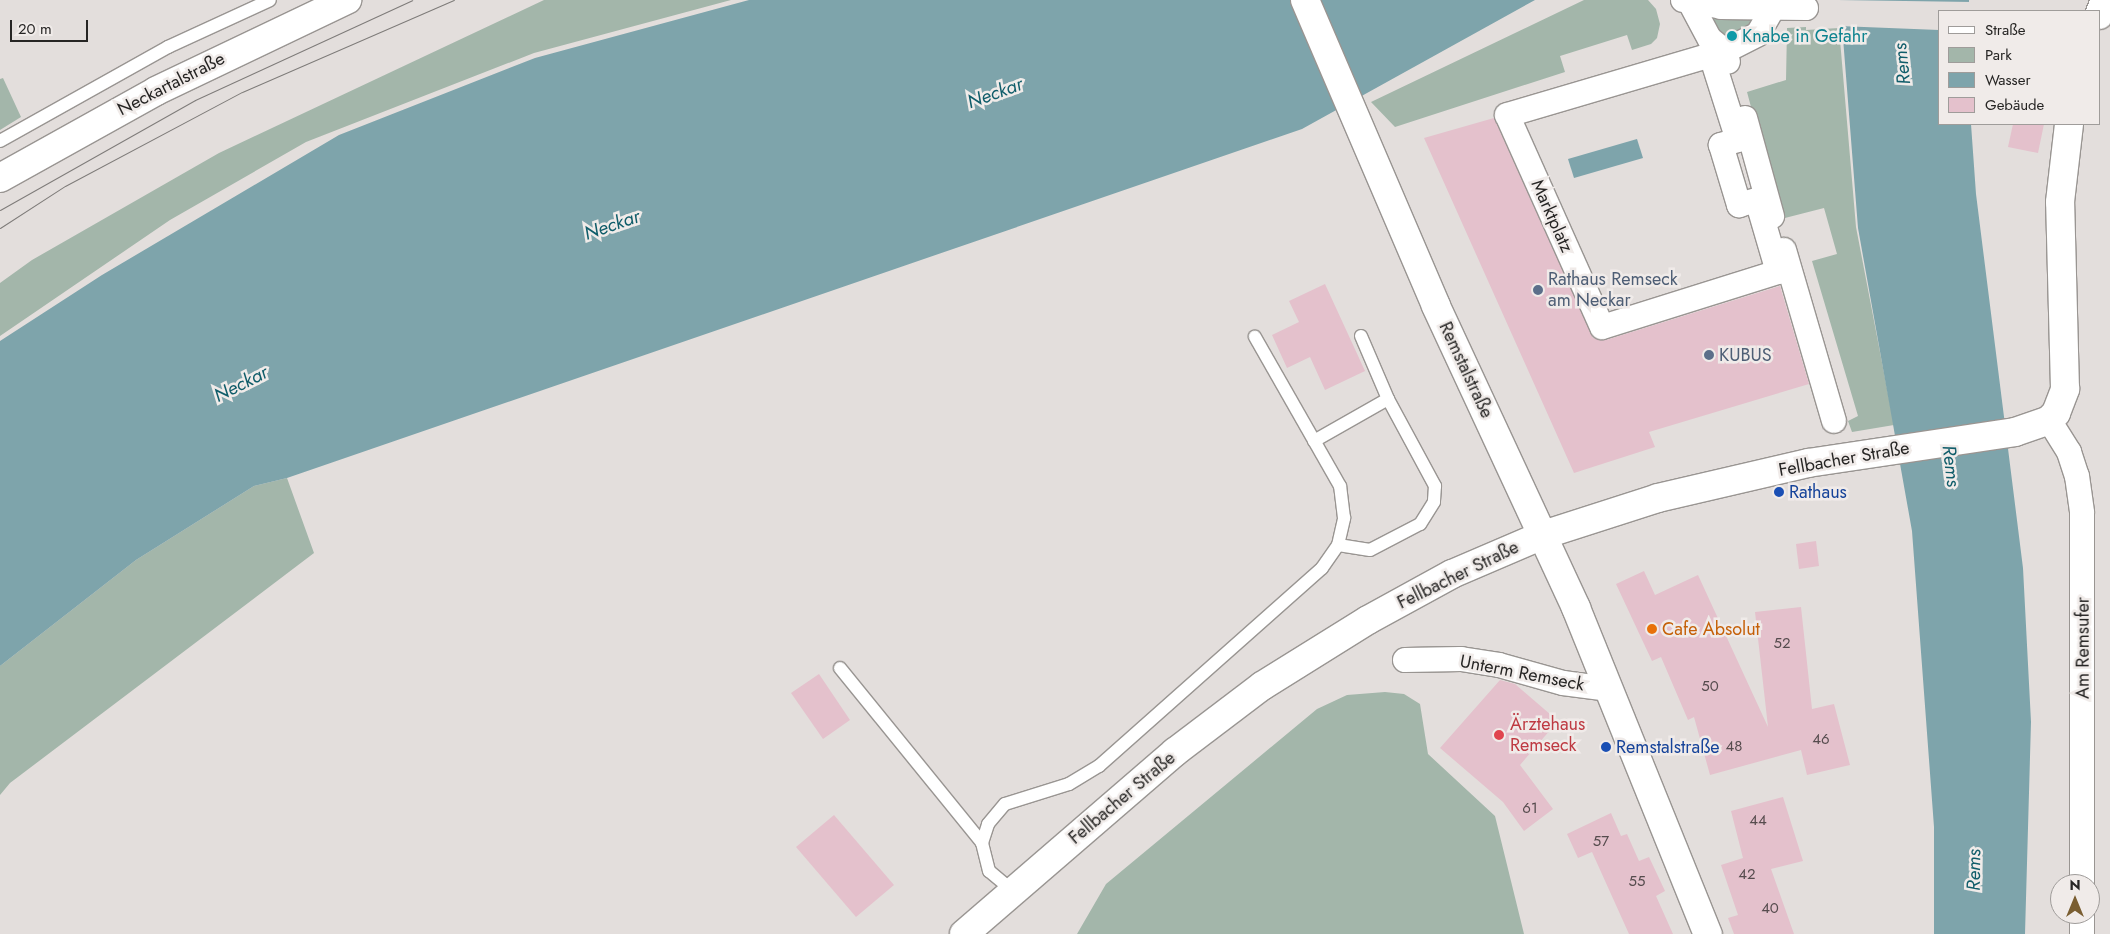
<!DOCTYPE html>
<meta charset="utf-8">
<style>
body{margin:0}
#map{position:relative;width:2110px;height:934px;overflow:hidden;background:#e3dedc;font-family:Jost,sans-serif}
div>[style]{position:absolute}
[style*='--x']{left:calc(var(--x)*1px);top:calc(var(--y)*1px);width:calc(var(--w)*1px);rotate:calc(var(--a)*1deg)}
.green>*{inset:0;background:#a3b6aa}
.water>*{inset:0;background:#7ea4ab}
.pier>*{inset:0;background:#e3dedc}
.building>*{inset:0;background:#e4c1cc}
.roads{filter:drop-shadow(1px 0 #999592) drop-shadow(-1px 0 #999592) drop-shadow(0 1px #999592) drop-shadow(0 -1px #999592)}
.lane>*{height:12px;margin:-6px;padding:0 6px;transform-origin:6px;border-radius:6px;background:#fff}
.street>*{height:24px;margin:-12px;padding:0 12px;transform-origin:12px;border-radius:12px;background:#fff}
.secondary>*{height:28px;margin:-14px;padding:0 14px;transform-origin:14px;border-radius:14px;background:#fff}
.tram>*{height:1px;margin:-0.5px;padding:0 0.5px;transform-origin:0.5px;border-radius:0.5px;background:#7e7b79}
.dots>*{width:14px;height:14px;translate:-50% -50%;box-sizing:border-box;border:2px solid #f0ebe9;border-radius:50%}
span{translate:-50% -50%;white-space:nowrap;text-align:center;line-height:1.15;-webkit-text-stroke:5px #f0ebe9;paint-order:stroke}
.number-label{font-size:15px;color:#564c4e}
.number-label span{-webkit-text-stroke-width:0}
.culture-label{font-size:18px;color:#0d838f}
.left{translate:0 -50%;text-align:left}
.street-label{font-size:18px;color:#262524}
.service-label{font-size:18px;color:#4e5e75}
.transit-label{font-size:18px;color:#164399}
.food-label{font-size:18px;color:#c56008}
.health-label{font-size:18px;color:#be3a42}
.water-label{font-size:19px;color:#105d6a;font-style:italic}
.legend{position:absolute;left:1938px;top:10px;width:162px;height:115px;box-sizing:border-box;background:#f0ebe9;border:1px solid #9f9c9a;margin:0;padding:6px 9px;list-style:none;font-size:15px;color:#262524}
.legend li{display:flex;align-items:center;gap:10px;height:25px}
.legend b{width:25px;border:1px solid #9f9c9a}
.north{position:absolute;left:2050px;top:874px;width:50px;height:50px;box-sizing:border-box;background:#f0ebe9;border:1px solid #9f9c9a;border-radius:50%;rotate:0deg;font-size:14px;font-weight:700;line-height:20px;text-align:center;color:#262524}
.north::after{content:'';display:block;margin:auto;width:18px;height:22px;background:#7a5e31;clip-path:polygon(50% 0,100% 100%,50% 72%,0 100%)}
.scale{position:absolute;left:10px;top:20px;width:78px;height:22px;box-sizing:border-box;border:2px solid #262524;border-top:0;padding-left:6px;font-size:15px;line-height:18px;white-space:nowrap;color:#262524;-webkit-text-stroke:4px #f0ebe9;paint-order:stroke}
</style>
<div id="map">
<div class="green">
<div style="clip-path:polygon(544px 0,731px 0,534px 53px,306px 142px,170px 220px,0 336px,0 283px,32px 260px,219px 153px)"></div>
<div style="clip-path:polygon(1584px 0,1648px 0,1656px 9px,1660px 24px,1657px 38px,1651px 44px,1632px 50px,1627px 35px,1560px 56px,1565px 72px,1395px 127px,1371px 102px)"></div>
<div style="clip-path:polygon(1714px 14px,1751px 17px,1751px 23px,1747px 32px,1723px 38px,1712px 18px)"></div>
<div style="clip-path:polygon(1806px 27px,1806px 30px,1839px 28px,1856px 227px,1894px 425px,1852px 432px,1848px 421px,1858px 416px,1812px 261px,1837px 254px,1824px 208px,1781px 219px,1747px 92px,1786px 80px,1787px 28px)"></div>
<div style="clip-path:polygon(3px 78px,21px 117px,0 130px,0 79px)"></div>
<div style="clip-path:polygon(287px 478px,314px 553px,10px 783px,0 795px,0 666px,136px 560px,254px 486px)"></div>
<div style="clip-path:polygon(1385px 692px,1404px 694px,1420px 704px,1428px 754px,1495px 816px,1524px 934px,1077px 934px,1106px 884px,1317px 709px,1347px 695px)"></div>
</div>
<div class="water">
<div style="clip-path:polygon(749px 0,1535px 0,1302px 129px,287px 478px,254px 486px,136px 560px,0 666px,0 341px,102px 275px,339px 135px,535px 58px)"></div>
<div style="clip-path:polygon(1840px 0,1969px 0,1969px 11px,1939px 11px,1939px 124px,1971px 124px,1976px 194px,2023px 568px,2031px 722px,2025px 934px,1934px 934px,1934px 827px,1912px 531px,1858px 228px)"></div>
<div style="clip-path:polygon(1637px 139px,1643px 158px,1574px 178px,1568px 159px)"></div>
</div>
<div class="pier">
<div style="clip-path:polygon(1837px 0,1972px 2px,1971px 11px,1939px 11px,1939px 30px,1839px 26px)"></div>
</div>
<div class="building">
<div style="clip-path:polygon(1494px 118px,1593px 338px,1606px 340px,1780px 286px,1809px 384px,1649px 432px,1655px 447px,1574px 473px,1424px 138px)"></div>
<div style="clip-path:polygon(2013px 124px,2044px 124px,2038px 153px,2008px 147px)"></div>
<div style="clip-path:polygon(1325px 284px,1365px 371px,1325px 390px,1310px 357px,1287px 368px,1272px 335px,1299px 322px,1289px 301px)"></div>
<div style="clip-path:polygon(1816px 541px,1819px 566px,1799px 569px,1796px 544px)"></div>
<div style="clip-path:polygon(1644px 571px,1655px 595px,1698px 575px,1768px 727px,1755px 612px,1801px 607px,1812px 709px,1834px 704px,1850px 765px,1807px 775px,1801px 750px,1710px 775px,1694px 717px,1688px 720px,1661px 657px,1652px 661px,1616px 584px)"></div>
<div style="clip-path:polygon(819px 674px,850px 720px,823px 739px,791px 693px)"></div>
<div style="clip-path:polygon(1500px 680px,1515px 684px,1558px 721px,1520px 765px,1553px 809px,1524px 831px,1503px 802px,1440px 748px)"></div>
<div style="clip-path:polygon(1783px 797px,1803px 861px,1771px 869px,1794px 934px,1734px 934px,1728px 918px,1738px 915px,1721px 865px,1743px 858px,1731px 811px)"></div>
<div style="clip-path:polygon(1611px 813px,1621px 836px,1627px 834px,1639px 861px,1649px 857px,1665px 891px,1656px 896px,1673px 934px,1629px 934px,1592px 852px,1578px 858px,1567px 834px)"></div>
<div style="clip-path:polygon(834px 815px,894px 885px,856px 917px,796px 847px)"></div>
</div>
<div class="roads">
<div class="lane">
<div style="--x:0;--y:141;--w:193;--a:-29.2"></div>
<div style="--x:168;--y:47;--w:112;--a:-24.7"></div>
<div style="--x:1361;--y:336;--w:69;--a:66.8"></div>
<div style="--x:1314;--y:441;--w:85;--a:-29.6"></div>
<div style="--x:1388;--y:399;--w:99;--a:61.6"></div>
<div style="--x:1435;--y:486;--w:16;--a:94"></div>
<div style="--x:1434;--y:502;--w:26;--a:122"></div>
<div style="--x:1420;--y:524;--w:56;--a:152.5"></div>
<div style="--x:1370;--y:550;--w:32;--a:-171"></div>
<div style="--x:840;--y:668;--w:225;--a:50.9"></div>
<div style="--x:1013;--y:891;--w:31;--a:-140"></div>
<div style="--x:989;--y:871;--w:29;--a:-104"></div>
<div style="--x:982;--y:843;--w:20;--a:-72"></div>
<div style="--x:988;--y:824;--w:26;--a:-50"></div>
<div style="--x:1005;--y:804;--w:67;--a:-17.4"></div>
<div style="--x:1069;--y:784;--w:35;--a:-31"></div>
<div style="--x:1099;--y:766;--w:298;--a:-41.6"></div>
<div style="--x:1322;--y:568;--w:28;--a:-55"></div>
<div style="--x:1338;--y:545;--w:28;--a:-77"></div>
<div style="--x:1344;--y:518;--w:32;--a:-97"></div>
<div style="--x:1340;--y:486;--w:172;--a:-119.7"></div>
</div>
<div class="street">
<div style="--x:1683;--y:0;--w:39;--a:10"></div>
<div style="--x:1721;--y:7;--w:85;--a:0.7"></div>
<div style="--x:1691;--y:4;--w:40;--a:62"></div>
<div style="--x:1710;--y:39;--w:19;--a:39"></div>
<div style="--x:1725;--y:51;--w:11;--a:75"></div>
<div style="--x:1725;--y:51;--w:37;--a:-27"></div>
<div style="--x:1758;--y:34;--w:30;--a:-60"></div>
<div style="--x:1711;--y:55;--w:89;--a:72.4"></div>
<div style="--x:1738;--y:140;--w:18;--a:164"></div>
<div style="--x:1721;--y:145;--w:63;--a:73.3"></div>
<div style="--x:1739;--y:205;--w:19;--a:-16"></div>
<div style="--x:1757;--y:200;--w:75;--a:73.7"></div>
<div style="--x:1778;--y:272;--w:184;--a:162.6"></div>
<div style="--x:1602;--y:327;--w:232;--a:-114.1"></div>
<div style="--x:1507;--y:115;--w:213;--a:-16.4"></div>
<div style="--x:1745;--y:118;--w:102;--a:74.6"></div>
<div style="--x:1784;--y:250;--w:178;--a:73.7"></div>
<div style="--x:2049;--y:420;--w:38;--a:58"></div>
<div style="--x:2069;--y:452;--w:25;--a:72"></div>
<div style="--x:2077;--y:476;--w:37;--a:82"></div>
<div style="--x:2082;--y:513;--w:371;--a:90"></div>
<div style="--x:1405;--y:660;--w:56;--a:-1"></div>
<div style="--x:1461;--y:659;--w:38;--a:9"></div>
<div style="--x:1499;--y:665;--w:66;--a:15.7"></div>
<div style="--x:1563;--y:683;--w:45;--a:7.6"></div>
<div style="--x:2082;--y:914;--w:20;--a:90"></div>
</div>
<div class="secondary">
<div style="--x:1305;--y:0;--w:333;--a:66.8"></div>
<div style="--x:1436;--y:306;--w:333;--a:65.1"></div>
<div style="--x:1576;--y:608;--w:352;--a:68"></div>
<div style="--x:2099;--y:15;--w:16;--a:-68"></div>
<div style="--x:0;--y:178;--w:179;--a:-29.1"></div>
<div style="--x:156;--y:91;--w:212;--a:-25.5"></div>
<div style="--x:964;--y:934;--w:279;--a:-40.8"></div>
<div style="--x:1175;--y:752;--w:109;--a:-37.2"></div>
<div style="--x:1262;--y:686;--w:125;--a:-31.9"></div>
<div style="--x:1368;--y:620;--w:96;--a:-28.7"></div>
<div style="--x:1452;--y:574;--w:99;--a:-23.2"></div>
<div style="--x:1543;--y:535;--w:121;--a:-17.8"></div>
<div style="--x:1658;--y:498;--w:154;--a:-13.1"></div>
<div style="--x:1808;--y:463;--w:209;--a:-8.5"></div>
<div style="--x:2015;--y:432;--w:36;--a:-19"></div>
<div style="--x:2049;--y:420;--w:10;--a:-45"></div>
<div style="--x:2056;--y:413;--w:26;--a:-69"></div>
<div style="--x:2065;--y:389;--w:187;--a:-91.5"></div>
<div style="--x:2060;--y:202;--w:79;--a:-83.4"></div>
</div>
</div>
<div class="tram">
<div style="--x:0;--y:210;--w:224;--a:-29.4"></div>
<div style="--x:195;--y:100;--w:239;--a:-24.7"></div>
<div style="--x:0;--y:228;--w:77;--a:-32.9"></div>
<div style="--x:65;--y:186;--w:200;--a:-28"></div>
<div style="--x:242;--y:92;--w:231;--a:-23.5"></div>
</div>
<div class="dots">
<div style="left:1732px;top:36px;background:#0f9aa8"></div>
<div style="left:1538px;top:290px;background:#5c6f8a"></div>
<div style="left:1709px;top:355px;background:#5c6f8a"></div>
<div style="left:1779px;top:492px;background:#1a4fb4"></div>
<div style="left:1652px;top:629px;background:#e8710a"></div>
<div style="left:1499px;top:735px;background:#e0444e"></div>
<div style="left:1606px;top:747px;background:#1a4fb4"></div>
</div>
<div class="number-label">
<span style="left:1782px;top:644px">52</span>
<span style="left:1710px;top:687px">50</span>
<span style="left:1821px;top:740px">46</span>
<span style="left:1734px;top:747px">48</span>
<span style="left:1530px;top:809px">61</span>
<span style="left:1758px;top:821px">44</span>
<span style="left:1601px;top:842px">57</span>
<span style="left:1747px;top:875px">42</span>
<span style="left:1637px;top:882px">55</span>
<span style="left:1770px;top:909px">40</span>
</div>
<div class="culture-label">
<span class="left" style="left:1742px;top:36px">Knabe in Gefahr</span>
</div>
<div class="street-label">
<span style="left:171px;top:84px;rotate:-27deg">Neckartalstraße</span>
<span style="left:1552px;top:216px;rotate:66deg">Marktplatz</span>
<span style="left:1466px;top:370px;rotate:65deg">Remstalstraße</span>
<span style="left:1844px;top:459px;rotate:-10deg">Fellbacher Straße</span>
<span style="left:1458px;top:575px;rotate:-26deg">Fellbacher Straße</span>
<span style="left:2083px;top:648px;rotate:-90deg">Am Remsufer</span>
<span style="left:1522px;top:673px;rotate:11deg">Unterm Remseck</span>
<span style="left:1122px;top:798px;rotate:-40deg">Fellbacher Straße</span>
</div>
<div class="service-label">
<span class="left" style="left:1548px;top:290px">Rathaus Remseck<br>am Neckar</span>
<span class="left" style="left:1719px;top:355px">KUBUS</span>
</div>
<div class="transit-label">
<span class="left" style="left:1789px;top:492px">Rathaus</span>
<span class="left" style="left:1616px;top:747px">Remstalstraße</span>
</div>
<div class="food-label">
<span class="left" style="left:1662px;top:629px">Cafe Absolut</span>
</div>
<div class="health-label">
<span class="left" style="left:1510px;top:735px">Ärztehaus<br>Remseck</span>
</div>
<div class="water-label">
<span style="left:1902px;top:64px;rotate:-96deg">Rems</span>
<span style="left:995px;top:93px;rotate:-20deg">Neckar</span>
<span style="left:612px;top:225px;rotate:-19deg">Neckar</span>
<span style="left:241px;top:384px;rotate:-27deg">Neckar</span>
<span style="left:1951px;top:466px;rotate:83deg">Rems</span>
<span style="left:1974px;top:870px;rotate:-89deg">Rems</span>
</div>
<ul class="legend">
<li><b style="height:6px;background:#fff"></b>Straße</li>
<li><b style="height:14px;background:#a3b6aa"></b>Park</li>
<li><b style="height:14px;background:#7ea4ab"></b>Wasser</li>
<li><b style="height:14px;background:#e4c1cc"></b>Gebäude</li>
</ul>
<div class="north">N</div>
<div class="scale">20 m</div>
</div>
